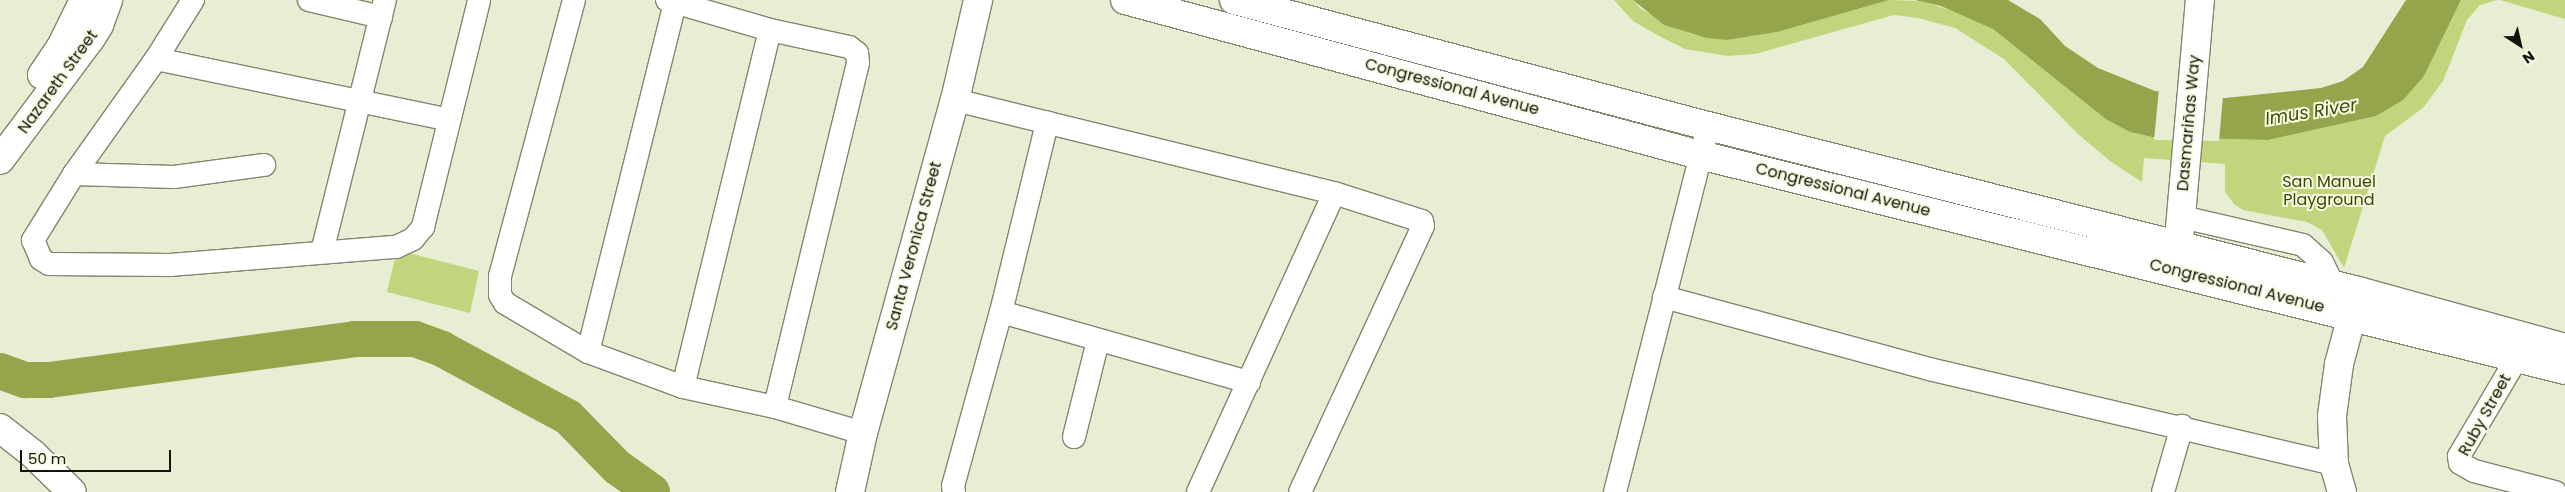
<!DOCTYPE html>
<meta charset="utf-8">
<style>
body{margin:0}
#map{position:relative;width:2565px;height:492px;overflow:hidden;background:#e8eed4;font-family:Poppins,sans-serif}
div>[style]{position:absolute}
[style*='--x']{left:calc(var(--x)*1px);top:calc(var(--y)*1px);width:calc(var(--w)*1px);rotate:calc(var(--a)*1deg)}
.green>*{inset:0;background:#c2d57c}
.water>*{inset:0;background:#94a54c}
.pier>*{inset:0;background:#e8eed4}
.river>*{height:36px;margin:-18px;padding:0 18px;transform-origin:18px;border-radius:18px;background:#94a54c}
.roads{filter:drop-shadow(1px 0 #81876f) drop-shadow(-1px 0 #81876f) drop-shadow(0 1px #81876f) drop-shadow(0 -1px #81876f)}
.street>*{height:22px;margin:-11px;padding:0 11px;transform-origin:11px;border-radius:11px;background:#fff}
.secondary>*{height:28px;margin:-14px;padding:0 14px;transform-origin:14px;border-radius:14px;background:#fff}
span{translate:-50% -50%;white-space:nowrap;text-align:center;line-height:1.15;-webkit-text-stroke:4px #f5fce2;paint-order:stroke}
.street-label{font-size:16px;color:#12140b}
.park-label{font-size:16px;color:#3b4500}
.water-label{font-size:18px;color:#434d08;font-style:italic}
.north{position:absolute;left:2495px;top:20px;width:50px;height:50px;-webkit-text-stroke:4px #f5fce2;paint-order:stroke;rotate:145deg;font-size:14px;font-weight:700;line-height:20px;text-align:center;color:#12140b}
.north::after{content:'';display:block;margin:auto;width:18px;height:22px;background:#12140b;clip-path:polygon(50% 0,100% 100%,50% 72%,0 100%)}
.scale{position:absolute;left:20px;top:450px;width:151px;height:22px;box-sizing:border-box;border:2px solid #12140b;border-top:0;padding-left:6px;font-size:15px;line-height:18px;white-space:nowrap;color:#12140b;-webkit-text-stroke:4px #f5fce2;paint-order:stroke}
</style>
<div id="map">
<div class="green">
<div style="clip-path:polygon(1614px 0,1633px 0,1641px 9px,1688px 33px,1727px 40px,1777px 32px,1889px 0,1921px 1px,1963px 14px,1993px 29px,2107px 120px,2130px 132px,2152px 137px,2268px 140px,2376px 116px,2424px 76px,2461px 0,2497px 0,2480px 5px,2467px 20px,2443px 81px,2423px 108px,2385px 136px,2344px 268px,2322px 230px,2307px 222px,2243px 210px,2234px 204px,2225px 192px,2225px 164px,2144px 158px,2142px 182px,2110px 161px,2079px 135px,2004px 59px,1955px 28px,1918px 18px,1894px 15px,1755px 54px,1728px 56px,1685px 49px,1659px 36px,1633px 21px)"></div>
<div style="clip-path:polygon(2500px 0,2565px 0,2565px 19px)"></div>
<div style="clip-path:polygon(397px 250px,479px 271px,470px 313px,387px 292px)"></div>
</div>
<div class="water">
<div style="clip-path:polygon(1633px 0,1889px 0,1777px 32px,1727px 40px,1707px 38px,1664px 25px)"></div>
<div style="clip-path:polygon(1915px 0,2008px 0,2040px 19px,2065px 46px,2098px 68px,2155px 91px,2225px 98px,2321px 88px,2343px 81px,2363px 67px,2406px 0,2461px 0,2424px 76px,2403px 100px,2376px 116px,2268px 140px,2152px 137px,2130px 132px,2107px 120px,1993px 29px,1941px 6px)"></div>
</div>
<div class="pier">
<div style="clip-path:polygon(2159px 89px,2223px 96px,2219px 141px,2154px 140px)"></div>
</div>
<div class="river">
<div style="--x:0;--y:371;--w:27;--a:20"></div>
<div style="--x:25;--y:380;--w:24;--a:0"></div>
<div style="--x:49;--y:380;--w:309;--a:-7.6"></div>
<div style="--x:355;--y:339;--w:60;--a:0"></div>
<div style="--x:415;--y:339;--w:29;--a:20"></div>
<div style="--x:442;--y:349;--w:143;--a:28.4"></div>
<div style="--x:568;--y:417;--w:70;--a:45.6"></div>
<div style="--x:617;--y:467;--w:43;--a:35.5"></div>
</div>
<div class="roads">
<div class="street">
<div style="--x:193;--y:0;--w:70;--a:122.1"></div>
<div style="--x:156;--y:59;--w:141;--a:125.5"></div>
<div style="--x:74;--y:174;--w:78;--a:121.8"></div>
<div style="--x:33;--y:240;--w:21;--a:67"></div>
<div style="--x:41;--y:259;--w:9;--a:32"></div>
<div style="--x:49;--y:264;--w:121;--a:0.5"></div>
<div style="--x:170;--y:265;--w:227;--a:-4.6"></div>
<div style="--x:396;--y:247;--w:19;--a:-25"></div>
<div style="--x:413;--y:239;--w:16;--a:-50"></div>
<div style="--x:423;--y:227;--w:234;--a:-76.1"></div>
<div style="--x:309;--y:0;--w:74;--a:13.3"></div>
<div style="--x:574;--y:0;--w:286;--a:105"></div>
<div style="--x:500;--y:276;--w:19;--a:90"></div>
<div style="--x:500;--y:295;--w:9;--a:58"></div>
<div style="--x:505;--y:303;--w:96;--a:30.6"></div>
<div style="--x:588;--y:352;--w:101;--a:20.2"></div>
<div style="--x:683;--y:387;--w:94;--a:12.3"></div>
<div style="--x:775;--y:407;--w:92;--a:16.5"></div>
<div style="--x:667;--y:0;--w:107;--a:16.2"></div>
<div style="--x:770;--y:30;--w:81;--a:12.1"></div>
<div style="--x:849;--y:47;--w:10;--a:37"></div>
<div style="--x:857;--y:53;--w:10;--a:84"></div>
<div style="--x:858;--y:63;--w:354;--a:103.6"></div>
<div style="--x:156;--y:59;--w:297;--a:11.7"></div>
<div style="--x:955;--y:100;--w:390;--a:13.8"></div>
<div style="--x:1334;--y:193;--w:92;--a:17.7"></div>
<div style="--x:1422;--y:221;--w:5;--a:79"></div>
<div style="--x:1423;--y:226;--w:293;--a:114.8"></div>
<div style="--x:74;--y:174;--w:100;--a:1.7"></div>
<div style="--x:174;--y:177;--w:91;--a:-7.6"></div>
<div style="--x:2182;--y:217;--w:124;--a:13"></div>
<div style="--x:2303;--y:245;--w:25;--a:42"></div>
<div style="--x:2322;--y:262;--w:25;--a:64"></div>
<div style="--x:322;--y:252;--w:260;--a:-76"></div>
<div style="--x:1664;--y:297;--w:275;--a:15.2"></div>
<div style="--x:1929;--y:369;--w:416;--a:13.2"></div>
<div style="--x:1001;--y:312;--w:258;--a:15.8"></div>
<div style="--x:588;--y:352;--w:361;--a:-76"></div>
<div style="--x:2517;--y:358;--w:114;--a:120.6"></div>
<div style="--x:2459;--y:456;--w:7;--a:82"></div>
<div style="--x:2460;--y:463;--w:16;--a:30"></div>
<div style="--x:2474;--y:471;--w:84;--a:14.5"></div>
<div style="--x:683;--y:387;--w:367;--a:-76.3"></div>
<div style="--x:1074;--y:437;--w:99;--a:-76"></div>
<div style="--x:954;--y:492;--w:6;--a:-99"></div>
<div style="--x:953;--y:486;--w:180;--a:-74.6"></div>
<div style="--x:1001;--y:312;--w:195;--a:-76.3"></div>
<div style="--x:1198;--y:492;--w:328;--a:-65.5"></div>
<div style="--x:1615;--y:492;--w:378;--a:-75.7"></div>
<div style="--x:2163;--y:492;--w:69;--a:-73.9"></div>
</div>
<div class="secondary">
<div style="--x:1125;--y:0;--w:596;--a:15.09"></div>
<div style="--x:1700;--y:155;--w:891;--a:13.96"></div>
<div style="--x:1234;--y:0;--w:490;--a:14.9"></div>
<div style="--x:1708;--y:126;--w:671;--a:14.24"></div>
<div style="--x:2358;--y:291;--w:215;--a:15.4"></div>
<div style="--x:42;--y:75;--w:36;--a:-56"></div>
<div style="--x:62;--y:45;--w:50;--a:-63.9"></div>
<div style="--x:0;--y:160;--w:152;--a:-53.3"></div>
<div style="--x:91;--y:38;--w:15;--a:-58"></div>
<div style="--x:99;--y:25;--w:27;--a:-70"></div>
<div style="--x:2177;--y:262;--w:263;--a:-85"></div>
<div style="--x:0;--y:428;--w:42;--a:38.2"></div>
<div style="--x:33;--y:454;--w:54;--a:44.3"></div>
<div style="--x:850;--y:492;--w:60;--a:-77.6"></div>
<div style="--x:863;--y:433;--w:345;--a:-74.6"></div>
<div style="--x:955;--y:100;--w:103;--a:-77"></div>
<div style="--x:2342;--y:492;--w:29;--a:-106"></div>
<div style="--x:2334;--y:464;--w:48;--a:-92.4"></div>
<div style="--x:2332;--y:416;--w:52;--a:-82.3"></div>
<div style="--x:2339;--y:364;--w:69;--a:-75"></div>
</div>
</div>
<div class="street-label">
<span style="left:58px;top:82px;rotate:-54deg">Nazareth Street</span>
<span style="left:1452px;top:87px;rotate:15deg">Congressional Avenue</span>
<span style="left:2189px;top:123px;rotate:-85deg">Dasmariñas Way</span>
<span style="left:1843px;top:190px;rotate:14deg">Congressional Avenue</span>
<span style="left:914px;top:246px;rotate:-75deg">Santa Veronica Street</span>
<span style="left:2237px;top:286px;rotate:14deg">Congressional Avenue</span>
<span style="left:2485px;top:415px;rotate:-61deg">Ruby Street</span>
</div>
<div class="park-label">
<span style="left:2329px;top:191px">San Manuel<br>Playground</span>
</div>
<div class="water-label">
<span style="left:2311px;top:112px;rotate:-9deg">Imus River</span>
</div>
<div class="north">N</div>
<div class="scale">50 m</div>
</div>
